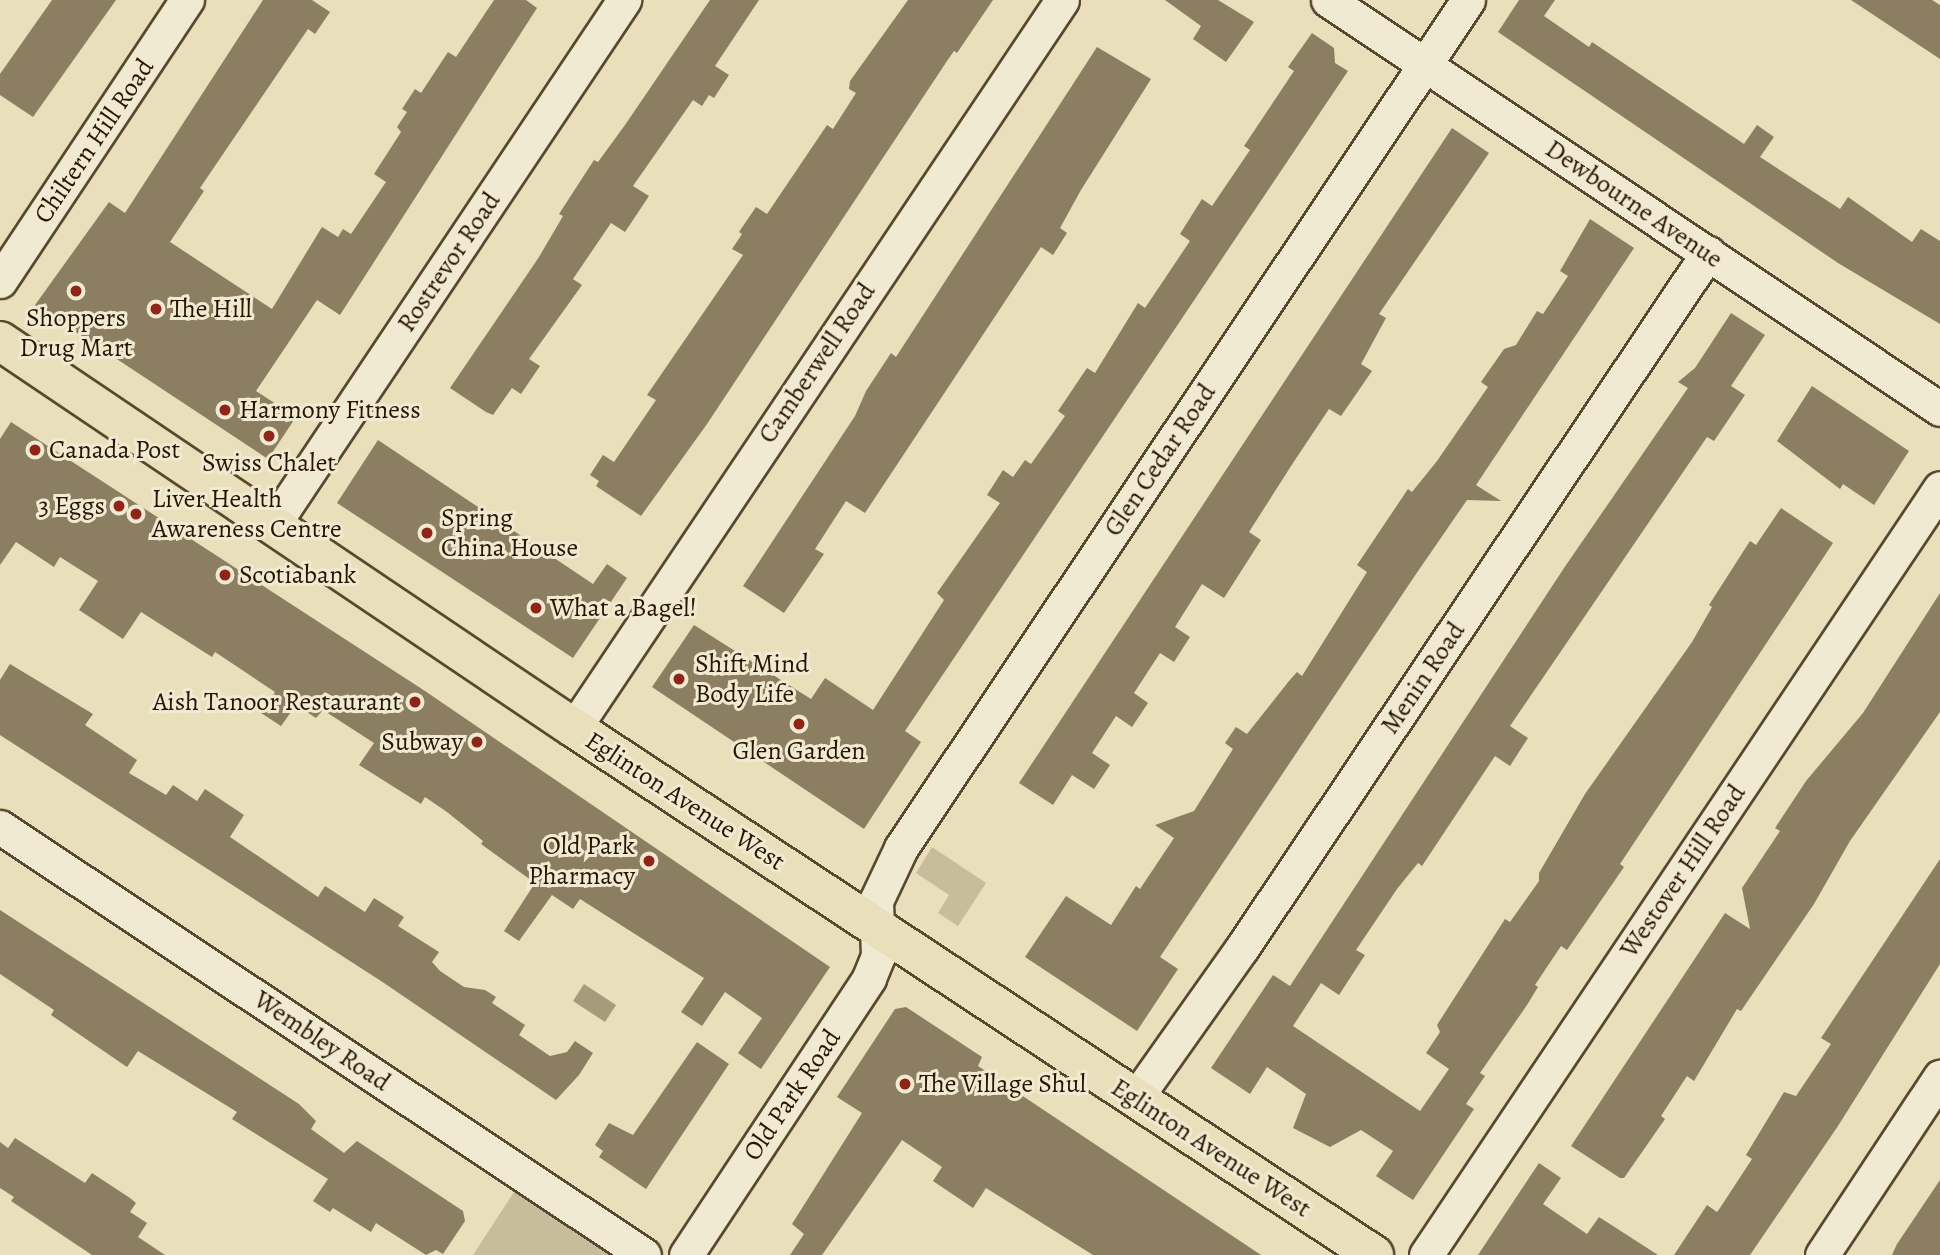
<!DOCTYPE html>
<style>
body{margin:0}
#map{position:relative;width:1940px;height:1255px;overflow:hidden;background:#e9dfbb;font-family:Alegreya,serif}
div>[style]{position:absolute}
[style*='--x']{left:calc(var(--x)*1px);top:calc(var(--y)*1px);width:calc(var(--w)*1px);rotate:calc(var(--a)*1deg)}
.green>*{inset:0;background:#c8bd9b}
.water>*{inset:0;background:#a79b7b}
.building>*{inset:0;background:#8c7f61}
.roads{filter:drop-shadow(2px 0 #58482f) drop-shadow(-2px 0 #58482f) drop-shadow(0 2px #58482f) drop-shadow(0 -2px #58482f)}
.minor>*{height:33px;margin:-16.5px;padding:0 16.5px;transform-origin:16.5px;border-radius:16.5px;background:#f1ead3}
.major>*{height:38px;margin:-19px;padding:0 19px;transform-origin:19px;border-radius:19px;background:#e9dfbb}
.dots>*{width:19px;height:19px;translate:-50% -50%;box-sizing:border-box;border:4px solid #f1ead3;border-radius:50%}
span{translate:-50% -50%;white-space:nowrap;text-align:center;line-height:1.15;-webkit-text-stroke:6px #f1ead3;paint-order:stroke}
.street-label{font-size:26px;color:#281600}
.poi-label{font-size:26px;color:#281600}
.left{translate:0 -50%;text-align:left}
.right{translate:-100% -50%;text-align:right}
</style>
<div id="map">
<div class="green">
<div style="clip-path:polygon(932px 847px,986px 883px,958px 926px,938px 913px,949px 895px,916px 873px)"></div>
<div style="clip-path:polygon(516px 1189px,616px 1255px,473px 1255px)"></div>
</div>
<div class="water">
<div style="clip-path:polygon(584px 984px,616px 1005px,605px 1022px,573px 1001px)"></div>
</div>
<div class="building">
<div style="clip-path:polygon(52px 0,116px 0,33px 117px,0 95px,0 74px)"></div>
<div style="clip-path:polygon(263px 0,312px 0,330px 12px,315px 34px,308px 29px,200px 188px,204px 191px,170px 242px,272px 309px,322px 227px,338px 237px,343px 229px,351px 234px,386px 182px,374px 174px,401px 132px,397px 127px,407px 112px,402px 109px,415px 89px,421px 93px,448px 52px,456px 57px,494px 0,526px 0,537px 8px,340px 315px,317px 300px,256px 391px,296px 417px,268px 459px,35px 305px,109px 202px,125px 213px)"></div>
<div style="clip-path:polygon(710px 0,759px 0,715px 66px,729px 75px,714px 98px,709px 95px,702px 106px,693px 100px,633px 186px,649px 196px,625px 232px,611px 223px,573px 279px,582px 285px,529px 359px,540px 366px,521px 394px,512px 388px,493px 415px,486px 412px,450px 388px,539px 257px,563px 216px,559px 214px,594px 160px,598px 162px,625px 125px)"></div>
<div style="clip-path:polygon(908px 0,993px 0,957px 53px,954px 51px,947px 61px,707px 424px,641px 516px,596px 486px,599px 481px,590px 475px,603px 455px,614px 462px,656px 400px,647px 395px,743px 255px,732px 249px,742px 234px,739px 232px,756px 207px,767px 214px,827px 125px,833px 129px,856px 93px,849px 89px,850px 81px)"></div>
<div style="clip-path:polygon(1165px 0,1218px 0,1254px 22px,1226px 62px,1193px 39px,1201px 26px)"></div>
<div style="clip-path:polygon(1519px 0,1555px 0,1544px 16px,1589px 47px,1592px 42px,1744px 144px,1757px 125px,1774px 137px,1760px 157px,1840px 209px,1848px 197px,1912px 242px,1921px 229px,1940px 241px,1940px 324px,1838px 263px,1498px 32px)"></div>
<div style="clip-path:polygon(1851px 0,1932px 0,1940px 5px,1940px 59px)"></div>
<div style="clip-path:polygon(1312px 33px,1334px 48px,1335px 63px,1348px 71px,905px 731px,921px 742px,864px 829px,652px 687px,694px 625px,811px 699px,825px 678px,873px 710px,944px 600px,937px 593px,1000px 503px,987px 495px,1003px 470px,1013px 477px,1025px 460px,1031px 464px,1065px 416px,1058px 411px,1087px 368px,1095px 373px,1138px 303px,1145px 308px,1190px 241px,1180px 234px,1202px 199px,1212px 206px,1250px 150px,1244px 146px,1294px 71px,1288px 67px)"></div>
<div style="clip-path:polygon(1097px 47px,1151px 79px,1081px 190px,1060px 228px,1067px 233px,1053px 255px,1041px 247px,865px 513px,846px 501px,815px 549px,824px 554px,784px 613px,743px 586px,855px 416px,866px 391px,891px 353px,896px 357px)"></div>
<div style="clip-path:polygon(1452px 128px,1489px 153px,1379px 314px,1386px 318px,1361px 364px,1372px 371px,1341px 416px,1329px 409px,1293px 463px,1249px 532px,1261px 540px,1224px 598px,1202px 584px,1175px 627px,1190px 637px,1174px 662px,1160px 653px,1134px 693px,1148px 703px,1132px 727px,1116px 716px,1092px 753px,1110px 765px,1094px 789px,1072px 775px,1053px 805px,1019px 783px)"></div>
<div style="clip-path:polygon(1590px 219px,1634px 248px,1476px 485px,1501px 501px,1467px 500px,1414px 577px,1160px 957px,1178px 969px,1137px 1031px,1025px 957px,1066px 896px,1111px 925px,1136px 886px,1140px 889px,1174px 838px,1155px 825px,1194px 811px,1233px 749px,1225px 743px,1236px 727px,1247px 734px,1289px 681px,1297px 672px,1302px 676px,1367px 572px,1357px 565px,1408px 489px,1412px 492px,1437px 461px,1488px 387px,1481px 382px,1504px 349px,1516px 345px,1537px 311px,1543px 314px,1568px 276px,1560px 271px)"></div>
<div style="clip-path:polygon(1731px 313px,1765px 335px,1731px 386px,1745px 395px,1714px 441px,1707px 437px,1510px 726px,1528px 738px,1510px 766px,1495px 756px,1422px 866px,1418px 863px,1397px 889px,1356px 950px,1365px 955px,1339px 995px,1321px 983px,1293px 1026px,1420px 1111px,1449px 1069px,1426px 1053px,1440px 1032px,1437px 1025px,1505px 919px,1510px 922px,1539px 881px,1539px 873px,1585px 794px,1692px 642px,1712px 607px,1709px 605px,1750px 541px,1756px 545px,1781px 508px,1833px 543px,1620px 864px,1624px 867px,1567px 950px,1561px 946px,1535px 985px,1538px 987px,1527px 1005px,1480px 1073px,1485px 1076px,1466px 1104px,1474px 1109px,1413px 1200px,1376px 1176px,1393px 1151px,1361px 1130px,1330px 1147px,1293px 1128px,1306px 1094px,1267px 1067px,1250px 1094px,1211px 1068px,1273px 975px,1290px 986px,1564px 568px,1688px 388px,1678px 382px,1695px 368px)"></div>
<div style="clip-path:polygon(1812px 386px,1909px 451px,1874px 505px,1843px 484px,1840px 489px,1777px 441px)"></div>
<div style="clip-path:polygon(11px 422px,425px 691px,830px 967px,761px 1069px,738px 1053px,762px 1018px,725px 992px,702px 1026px,681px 1012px,704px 978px,580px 899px,573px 909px,552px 895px,519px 941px,504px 931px,535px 883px,481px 844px,483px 841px,447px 812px,425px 797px,421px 804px,359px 765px,374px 743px,323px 710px,316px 718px,296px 705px,281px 726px,261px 713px,275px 692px,215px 652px,212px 657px,141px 612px,123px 639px,79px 610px,98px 581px,60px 557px,54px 567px,16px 542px,0 565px,0 439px)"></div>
<div style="clip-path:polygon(378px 440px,593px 584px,607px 564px,627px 578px,573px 658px,337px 503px)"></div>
<div style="clip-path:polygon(1940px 593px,1940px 712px,1850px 841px,1814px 904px,1741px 1011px,1737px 1009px,1694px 1081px,1687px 1076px,1661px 1116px,1665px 1119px,1624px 1178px,1620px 1178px,1571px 1146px,1725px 913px,1750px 929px,1742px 888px,1780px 831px,1775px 828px,1806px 781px,1863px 713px)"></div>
<div style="clip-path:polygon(10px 664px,93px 714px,85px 725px,137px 760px,129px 773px,166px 795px,173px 785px,197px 801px,205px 789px,244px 815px,230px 837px,318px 897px,325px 886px,365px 912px,374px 898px,404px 917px,398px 926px,439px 952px,432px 962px,440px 971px,464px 987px,485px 990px,496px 997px,492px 1003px,525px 1025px,519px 1035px,550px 1056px,567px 1052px,575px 1041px,593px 1053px,579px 1075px,556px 1100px,384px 983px,0 735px,0 680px)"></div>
<div style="clip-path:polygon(1940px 859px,1940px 964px,1838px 1126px,1750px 1255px,1674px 1255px,1707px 1205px,1717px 1212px,1720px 1208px,1752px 1159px,1746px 1155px,1784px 1092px,1796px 1096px,1831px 1044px,1821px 1038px)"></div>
<div style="clip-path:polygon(0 910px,299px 1104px,316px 1121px,311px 1129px,344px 1153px,357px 1141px,463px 1211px,465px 1221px,443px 1254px,436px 1250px,426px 1255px,376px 1223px,371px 1232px,333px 1208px,330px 1212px,313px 1201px,328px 1179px,232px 1119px,237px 1112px,138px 1051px,127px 1067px,51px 1015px,54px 1010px,0 974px)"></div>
<div style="clip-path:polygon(906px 1007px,982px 1057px,978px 1066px,1261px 1255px,1093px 1255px,986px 1188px,973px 1208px,933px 1181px,942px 1167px,902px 1140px,822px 1255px,790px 1255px,804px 1234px,792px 1224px,862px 1113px,837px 1097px,895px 1009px)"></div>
<div style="clip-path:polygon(697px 1042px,729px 1064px,646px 1189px,599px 1157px,603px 1151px,595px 1145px,609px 1123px,633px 1135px)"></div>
<div style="clip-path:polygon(15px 1138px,85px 1183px,92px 1173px,130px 1198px,136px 1203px,130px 1212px,147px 1223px,138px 1237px,165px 1255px,92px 1255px,11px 1201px,14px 1197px,0 1188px,0 1142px,8px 1148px)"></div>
<div style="clip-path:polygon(1539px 1163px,1561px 1178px,1543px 1204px,1587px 1234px,1599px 1217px,1658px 1255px,1478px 1255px)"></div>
<div style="clip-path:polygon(1940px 1180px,1940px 1255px,1892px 1255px,1897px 1244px)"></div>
</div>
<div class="roads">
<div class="minor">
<div style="--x:1328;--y:0;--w:736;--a:33.75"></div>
<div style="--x:0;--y:281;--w:338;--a:-56.4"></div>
<div style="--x:273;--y:525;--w:632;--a:-56.23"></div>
<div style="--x:574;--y:728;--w:876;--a:-56.16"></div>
<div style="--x:0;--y:827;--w:773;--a:33.61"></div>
<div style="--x:1135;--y:1099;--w:185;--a:-54.7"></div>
<div style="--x:1242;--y:948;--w:837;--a:-56.16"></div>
<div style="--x:686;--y:1255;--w:332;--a:-56.5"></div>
<div style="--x:869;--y:978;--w:24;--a:-68"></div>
<div style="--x:878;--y:956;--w:55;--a:-92.1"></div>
<div style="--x:876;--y:901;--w:59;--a:-64.7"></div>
<div style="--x:901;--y:848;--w:1020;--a:-56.23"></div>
<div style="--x:1426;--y:1255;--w:923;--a:-56.17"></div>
<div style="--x:1822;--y:1255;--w:214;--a:-56.5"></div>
</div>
<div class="major">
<div style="--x:0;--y:341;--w:692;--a:33.99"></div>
<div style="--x:574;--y:728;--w:958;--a:33.37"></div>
</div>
</div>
<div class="dots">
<div style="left:76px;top:291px;background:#8f2418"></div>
<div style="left:156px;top:309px;background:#8f2418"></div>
<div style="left:225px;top:410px;background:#8f2418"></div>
<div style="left:269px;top:436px;background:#8f2418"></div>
<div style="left:35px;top:450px;background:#8f2418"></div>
<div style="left:119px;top:506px;background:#8f2418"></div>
<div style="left:136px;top:514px;background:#8f2418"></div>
<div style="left:427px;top:533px;background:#8f2418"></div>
<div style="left:225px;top:575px;background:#8f2418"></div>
<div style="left:536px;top:608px;background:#8f2418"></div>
<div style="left:679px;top:679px;background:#8f2418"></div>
<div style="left:415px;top:702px;background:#8f2418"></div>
<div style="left:799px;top:724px;background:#8f2418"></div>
<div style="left:477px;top:742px;background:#8f2418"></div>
<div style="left:649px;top:861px;background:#8f2418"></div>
<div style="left:905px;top:1084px;background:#8f2418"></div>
</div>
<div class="street-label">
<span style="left:94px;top:141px;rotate:-56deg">Chiltern Hill Road</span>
<span style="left:1634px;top:204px;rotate:34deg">Dewbourne Avenue</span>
<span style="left:449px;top:262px;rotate:-56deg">Rostrevor Road</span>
<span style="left:817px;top:363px;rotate:-56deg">Camberwell Road</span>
<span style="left:1160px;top:460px;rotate:-56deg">Glen Cedar Road</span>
<span style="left:1423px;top:678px;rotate:-56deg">Menin Road</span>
<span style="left:685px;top:801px;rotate:33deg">Eglinton Avenue West</span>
<span style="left:1683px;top:871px;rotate:-56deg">Westover Hill Road</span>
<span style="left:322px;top:1041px;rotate:34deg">Wembley Road</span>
<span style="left:792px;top:1095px;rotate:-56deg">Old Park Road</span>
<span style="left:1211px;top:1148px;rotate:33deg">Eglinton Avenue West</span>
</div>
<div class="poi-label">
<span class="left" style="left:170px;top:309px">The Hill</span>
<span style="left:76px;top:333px">Shoppers<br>Drug Mart</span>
<span class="left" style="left:239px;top:410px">Harmony Fitness</span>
<span class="left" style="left:49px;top:450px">Canada Post</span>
<span style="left:269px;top:463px">Swiss Chalet</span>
<span class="left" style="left:152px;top:514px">Liver Health<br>Awareness Centre</span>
<span class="right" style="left:105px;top:506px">3 Eggs</span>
<span class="left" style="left:441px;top:533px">Spring<br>China House</span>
<span class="left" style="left:239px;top:575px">Scotiabank</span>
<span class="left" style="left:550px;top:608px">What a Bagel!</span>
<span class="left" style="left:695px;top:679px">Shift Mind<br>Body Life</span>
<span class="right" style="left:401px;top:702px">Aish Tanoor Restaurant</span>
<span class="right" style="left:463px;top:742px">Subway</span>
<span style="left:799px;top:751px">Glen Garden</span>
<span class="right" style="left:635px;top:861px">Old Park<br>Pharmacy</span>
<span class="left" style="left:919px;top:1084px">The Village Shul</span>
</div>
</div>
